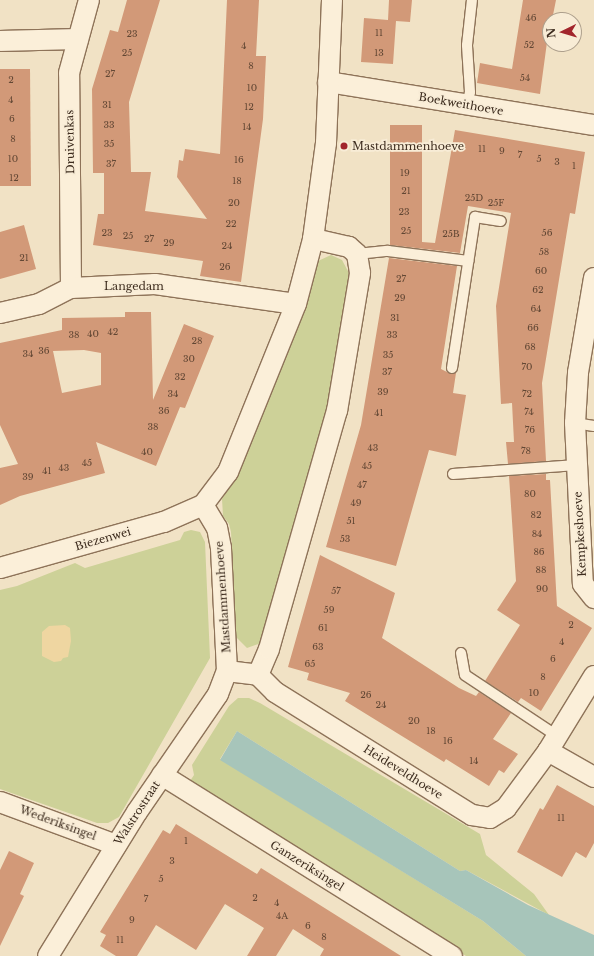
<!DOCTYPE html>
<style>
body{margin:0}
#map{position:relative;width:594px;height:956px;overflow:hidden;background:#f1e2c5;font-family:"Libre Baskerville",serif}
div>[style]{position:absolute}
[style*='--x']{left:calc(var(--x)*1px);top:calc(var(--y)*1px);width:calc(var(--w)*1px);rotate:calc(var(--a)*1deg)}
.green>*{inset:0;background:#cdd198}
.sand>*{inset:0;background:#efd6a1}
.water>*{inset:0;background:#a7c5ba}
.building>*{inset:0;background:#d29978}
.roads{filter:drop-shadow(1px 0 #8e7359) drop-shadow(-1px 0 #8e7359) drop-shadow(0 1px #8e7359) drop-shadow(0 -1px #8e7359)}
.service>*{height:10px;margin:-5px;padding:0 5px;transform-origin:5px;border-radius:5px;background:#fbefd9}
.minor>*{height:20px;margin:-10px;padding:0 10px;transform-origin:10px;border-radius:10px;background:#fbefd9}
.dots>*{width:11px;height:11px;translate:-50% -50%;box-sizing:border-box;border:2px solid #f8ecd6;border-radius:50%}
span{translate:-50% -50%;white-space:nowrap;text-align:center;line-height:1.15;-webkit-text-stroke:3.5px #f8ecd6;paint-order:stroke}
.number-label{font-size:9px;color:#624734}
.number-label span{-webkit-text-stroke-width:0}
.street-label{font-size:11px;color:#3d2c1e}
.poi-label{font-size:11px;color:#3d2c1e}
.left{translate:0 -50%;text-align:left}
.north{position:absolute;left:542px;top:12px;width:40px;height:40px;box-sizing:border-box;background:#f8ecd6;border:1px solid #ad9f8c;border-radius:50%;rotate:265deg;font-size:11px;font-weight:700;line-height:16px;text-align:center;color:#3d2c1e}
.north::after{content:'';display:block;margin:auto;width:14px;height:18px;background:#a2252c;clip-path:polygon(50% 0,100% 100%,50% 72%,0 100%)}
</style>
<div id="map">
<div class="green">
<div style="clip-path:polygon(331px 255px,342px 260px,349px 273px,328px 408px,261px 643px,247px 648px,236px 637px,231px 532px,229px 524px,223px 516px,222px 499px,236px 477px,303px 311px,318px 261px)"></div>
<div style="clip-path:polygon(191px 530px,200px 532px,205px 542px,210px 658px,119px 817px,108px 823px,97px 823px,0 789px,0 590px,17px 586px,75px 563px,85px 568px,180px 540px,184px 532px)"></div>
<div style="clip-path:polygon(238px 698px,249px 698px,260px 703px,480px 834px,486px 855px,534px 894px,549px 915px,466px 870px,460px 871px,237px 731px,220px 759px,483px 921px,526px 956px,466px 956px,195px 786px,190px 781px,194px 775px,192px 765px,229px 706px)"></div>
</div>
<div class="sand">
<div style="clip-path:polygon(65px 625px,70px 628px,71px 641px,68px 657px,63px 658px,61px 661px,54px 662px,42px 656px,42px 632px,49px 626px)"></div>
</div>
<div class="water">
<div style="clip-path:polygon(237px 731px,460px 871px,466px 870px,528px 905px,594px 935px,594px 956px,526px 956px,483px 921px,220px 760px)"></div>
</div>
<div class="building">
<div style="clip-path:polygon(127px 0,160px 0,129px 102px,131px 172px,151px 172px,145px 211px,207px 219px,177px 177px,179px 160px,183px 161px,185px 149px,220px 154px,227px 0,259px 0,256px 56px,266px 56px,263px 119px,241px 282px,200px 276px,203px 261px,93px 245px,98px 214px,104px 214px,104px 173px,93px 173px,92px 89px,110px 30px,118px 32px)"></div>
<div style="clip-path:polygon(389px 0,412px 0,410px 22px,396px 21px,393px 64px,361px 62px,364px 18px,388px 20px)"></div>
<div style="clip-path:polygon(523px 0,556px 0,552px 20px,550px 20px,540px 94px,477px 83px,480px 63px,512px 69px)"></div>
<div style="clip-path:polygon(0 69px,30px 69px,31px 186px,0 186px)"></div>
<div style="clip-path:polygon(390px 125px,422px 125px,422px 242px,435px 243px,455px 130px,585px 152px,575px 214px,570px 213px,542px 383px,546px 461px,508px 464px,506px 442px,514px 442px,512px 403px,501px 404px,496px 306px,511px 213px,468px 206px,460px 253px,390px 245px)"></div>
<div style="clip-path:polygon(24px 225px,36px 269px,0 279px,0 232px)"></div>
<div style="clip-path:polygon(389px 258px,457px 266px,441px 369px,451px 374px,456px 373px,453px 393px,466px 395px,456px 456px,429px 450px,396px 566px,326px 547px,361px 425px)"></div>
<div style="clip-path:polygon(evenodd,125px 312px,151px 312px,153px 400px,184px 324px,214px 336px,185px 408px,180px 407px,156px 466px,96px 442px,105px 473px,20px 496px,0 505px,0 468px,18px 464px,0 425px,0 343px,62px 330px,62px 318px,125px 317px,125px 312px,84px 350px,101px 353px,101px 385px,62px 393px,53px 351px,84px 350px)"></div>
<div style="clip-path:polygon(546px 474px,546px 480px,550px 480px,557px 606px,592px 628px,541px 711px,521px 698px,518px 702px,485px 681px,520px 625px,497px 610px,516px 581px,509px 476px)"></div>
<div style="clip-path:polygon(320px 555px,395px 593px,382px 638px,459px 688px,476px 696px,479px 692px,511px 713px,493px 739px,518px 754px,504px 773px,499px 770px,489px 786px,446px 759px,444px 762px,345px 701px,350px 693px,307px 680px,309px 673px,288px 667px)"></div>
<div style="clip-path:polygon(557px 785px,594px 806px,594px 843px,586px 858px,576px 852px,562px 877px,517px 852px,540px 808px,543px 810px)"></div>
<div style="clip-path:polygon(176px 824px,257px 874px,261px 868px,401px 956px,320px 956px,324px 949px,293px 929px,276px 956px,247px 956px,264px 928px,225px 904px,196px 950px,156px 925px,137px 956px,116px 956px,100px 946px,106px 935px,100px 932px,163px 830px,170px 834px)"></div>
<div style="clip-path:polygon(9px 851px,34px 863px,20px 894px,24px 896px,0 946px,0 870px)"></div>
</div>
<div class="roads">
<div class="service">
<div style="--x:467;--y:105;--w:13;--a:-77"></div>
<div style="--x:470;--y:92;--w:47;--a:-93.7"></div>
<div style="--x:467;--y:45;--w:45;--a:-83.7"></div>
<div style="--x:357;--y:254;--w:31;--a:-6"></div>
<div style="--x:388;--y:251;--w:81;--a:7.1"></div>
<div style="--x:452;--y:368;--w:153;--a:-81.3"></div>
<div style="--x:475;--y:217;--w:26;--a:9"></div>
<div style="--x:575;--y:423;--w:19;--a:9"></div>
<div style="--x:453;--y:474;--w:124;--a:-4.2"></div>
<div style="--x:461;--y:653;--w:22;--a:80"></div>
<div style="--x:465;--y:675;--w:110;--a:33.5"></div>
</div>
<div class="minor">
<div style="--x:0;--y:41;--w:78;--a:-1.5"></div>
<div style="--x:328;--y:82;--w:269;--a:9.2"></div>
<div style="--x:594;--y:278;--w:96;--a:99.6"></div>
<div style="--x:578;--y:373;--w:50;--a:93.4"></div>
<div style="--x:575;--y:423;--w:161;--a:87.2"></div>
<div style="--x:583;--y:584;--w:18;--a:52"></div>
<div style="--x:71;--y:288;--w:215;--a:-90.5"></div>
<div style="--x:69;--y:73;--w:76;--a:-74.7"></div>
<div style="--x:0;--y:313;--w:40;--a:-13"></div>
<div style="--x:39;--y:304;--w:36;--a:-27"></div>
<div style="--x:71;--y:288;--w:84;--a:-2.7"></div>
<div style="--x:155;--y:284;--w:142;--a:8.1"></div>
<div style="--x:0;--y:568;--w:170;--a:-15.7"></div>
<div style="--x:164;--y:522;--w:43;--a:-23.6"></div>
<div style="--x:203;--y:505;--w:41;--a:-52.9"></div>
<div style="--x:228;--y:472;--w:181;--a:-68"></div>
<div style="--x:296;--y:304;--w:67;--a:-75.3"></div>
<div style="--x:313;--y:239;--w:97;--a:-82.3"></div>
<div style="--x:326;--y:143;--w:143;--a:-87.6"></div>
<div style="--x:227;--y:671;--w:31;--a:7"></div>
<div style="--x:258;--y:675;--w:24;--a:45"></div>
<div style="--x:275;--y:692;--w:232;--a:32"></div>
<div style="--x:472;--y:815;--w:18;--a:9"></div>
<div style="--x:490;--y:818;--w:19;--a:-32"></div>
<div style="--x:506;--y:808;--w:71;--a:-53.6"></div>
<div style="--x:548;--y:751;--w:88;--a:-58.5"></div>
<div style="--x:258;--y:675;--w:28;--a:-67"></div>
<div style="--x:269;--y:649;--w:248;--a:-74.1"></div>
<div style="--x:337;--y:411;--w:140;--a:-80.5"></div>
<div style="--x:360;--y:273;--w:19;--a:-99"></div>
<div style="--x:357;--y:254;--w:11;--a:-139"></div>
<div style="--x:349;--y:247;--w:37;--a:-167"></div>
<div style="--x:548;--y:751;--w:53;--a:29.5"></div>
<div style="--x:162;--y:775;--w:342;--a:32"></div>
<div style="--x:0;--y:802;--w:124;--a:20.3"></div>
<div style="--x:48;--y:956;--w:169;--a:-58.3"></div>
<div style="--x:137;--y:812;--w:143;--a:-55.5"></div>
<div style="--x:218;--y:694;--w:25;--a:-69"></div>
<div style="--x:227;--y:671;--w:123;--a:-92.8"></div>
<div style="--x:221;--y:548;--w:20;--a:-101"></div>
<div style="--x:217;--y:528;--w:27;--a:-121"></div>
</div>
</div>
<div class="dots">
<div style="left:344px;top:146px;background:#a2252c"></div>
</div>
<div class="number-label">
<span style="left:531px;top:18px">46</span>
<span style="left:379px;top:33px">11</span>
<span style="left:132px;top:34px">23</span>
<span style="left:529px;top:45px">52</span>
<span style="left:244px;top:46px">4</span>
<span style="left:127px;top:53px">25</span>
<span style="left:379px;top:53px">13</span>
<span style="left:251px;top:66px">8</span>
<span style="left:110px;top:74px">27</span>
<span style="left:525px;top:78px">54</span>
<span style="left:11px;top:80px">2</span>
<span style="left:252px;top:88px">10</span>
<span style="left:11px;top:100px">4</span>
<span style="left:107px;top:105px">31</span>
<span style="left:249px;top:107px">12</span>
<span style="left:12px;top:119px">6</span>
<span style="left:109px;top:125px">33</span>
<span style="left:247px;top:127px">14</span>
<span style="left:13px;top:139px">8</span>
<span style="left:109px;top:144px">35</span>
<span style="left:482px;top:149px">11</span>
<span style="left:502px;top:151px">9</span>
<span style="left:520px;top:155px">7</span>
<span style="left:13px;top:159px">10</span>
<span style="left:539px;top:159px">5</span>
<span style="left:239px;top:160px">16</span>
<span style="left:557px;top:162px">3</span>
<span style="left:111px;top:164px">37</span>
<span style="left:574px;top:166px">1</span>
<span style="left:405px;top:173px">19</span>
<span style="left:14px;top:178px">12</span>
<span style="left:237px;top:181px">18</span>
<span style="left:406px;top:191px">21</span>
<span style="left:474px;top:198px">25D</span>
<span style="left:234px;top:203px">20</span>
<span style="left:496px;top:203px">25F</span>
<span style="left:404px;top:212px">23</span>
<span style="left:231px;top:224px">22</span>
<span style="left:406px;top:231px">25</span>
<span style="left:107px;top:233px">23</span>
<span style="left:547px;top:233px">56</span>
<span style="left:451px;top:234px">25B</span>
<span style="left:128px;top:236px">25</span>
<span style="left:149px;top:239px">27</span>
<span style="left:169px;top:243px">29</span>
<span style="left:227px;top:246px">24</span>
<span style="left:544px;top:252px">58</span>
<span style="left:24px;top:258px">21</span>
<span style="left:225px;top:267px">26</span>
<span style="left:541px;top:271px">60</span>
<span style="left:401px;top:279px">27</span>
<span style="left:538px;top:290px">62</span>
<span style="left:400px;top:298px">29</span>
<span style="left:536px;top:309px">64</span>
<span style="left:395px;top:318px">31</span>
<span style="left:533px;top:328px">66</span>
<span style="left:113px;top:332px">42</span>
<span style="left:93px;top:334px">40</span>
<span style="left:74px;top:335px">38</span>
<span style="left:392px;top:335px">33</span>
<span style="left:197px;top:341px">28</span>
<span style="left:530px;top:347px">68</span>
<span style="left:44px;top:351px">36</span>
<span style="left:28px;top:354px">34</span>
<span style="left:388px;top:355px">35</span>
<span style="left:189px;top:359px">30</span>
<span style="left:527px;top:367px">70</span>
<span style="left:387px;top:372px">37</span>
<span style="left:180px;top:377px">32</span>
<span style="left:383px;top:392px">39</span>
<span style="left:173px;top:394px">34</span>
<span style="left:527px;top:394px">72</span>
<span style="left:164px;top:411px">36</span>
<span style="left:529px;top:412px">74</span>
<span style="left:379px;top:413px">41</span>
<span style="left:153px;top:427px">38</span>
<span style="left:530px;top:430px">76</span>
<span style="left:373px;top:448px">43</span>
<span style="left:526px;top:451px">78</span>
<span style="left:147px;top:452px">40</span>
<span style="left:87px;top:463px">45</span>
<span style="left:367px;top:466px">45</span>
<span style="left:64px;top:468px">43</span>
<span style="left:47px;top:471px">41</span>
<span style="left:28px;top:477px">39</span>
<span style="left:362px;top:485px">47</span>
<span style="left:530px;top:494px">80</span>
<span style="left:356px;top:503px">49</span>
<span style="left:536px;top:515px">82</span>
<span style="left:351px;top:521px">51</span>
<span style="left:537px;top:534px">84</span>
<span style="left:345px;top:539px">53</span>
<span style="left:539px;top:552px">86</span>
<span style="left:541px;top:570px">88</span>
<span style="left:542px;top:589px">90</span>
<span style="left:336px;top:591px">57</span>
<span style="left:329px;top:610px">59</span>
<span style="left:571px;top:625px">2</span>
<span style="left:323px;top:628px">61</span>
<span style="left:562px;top:642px">4</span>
<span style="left:318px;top:647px">63</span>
<span style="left:553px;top:659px">6</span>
<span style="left:310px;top:664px">65</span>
<span style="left:543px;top:677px">8</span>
<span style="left:534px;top:693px">10</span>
<span style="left:366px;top:695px">26</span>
<span style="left:381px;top:705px">24</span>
<span style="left:414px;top:721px">20</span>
<span style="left:431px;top:731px">18</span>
<span style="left:448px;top:741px">16</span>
<span style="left:474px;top:761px">14</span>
<span style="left:561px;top:818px">11</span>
<span style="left:186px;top:841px">1</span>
<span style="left:172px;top:861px">3</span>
<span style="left:161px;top:879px">5</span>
<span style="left:255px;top:898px">2</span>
<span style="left:146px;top:899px">7</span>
<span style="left:277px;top:903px">4</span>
<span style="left:282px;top:916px">4A</span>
<span style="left:132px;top:920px">9</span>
<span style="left:308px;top:926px">6</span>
<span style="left:324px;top:937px">8</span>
<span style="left:120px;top:940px">11</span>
</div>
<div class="street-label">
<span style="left:461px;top:104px;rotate:10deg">Boekweithoeve</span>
<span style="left:70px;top:142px;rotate:-91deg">Druivenkas</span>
<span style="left:134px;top:286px">Langedam</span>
<span style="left:580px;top:534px;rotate:-93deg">Kempkeshoeve</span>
<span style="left:103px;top:539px;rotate:-16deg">Biezenwei</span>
<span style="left:223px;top:597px;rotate:-94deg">Mastdammenhoeve</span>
<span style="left:403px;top:772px;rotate:32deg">Heideveldhoeve</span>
<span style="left:137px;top:813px;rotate:-57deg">Walstrostraat</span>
<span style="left:58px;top:823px;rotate:20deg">Wederiksingel</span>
<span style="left:307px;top:866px;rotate:32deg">Ganzeriksingel</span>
</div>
<div class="poi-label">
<span class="left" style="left:352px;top:146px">Mastdammenhoeve</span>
</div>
<div class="north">N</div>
</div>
